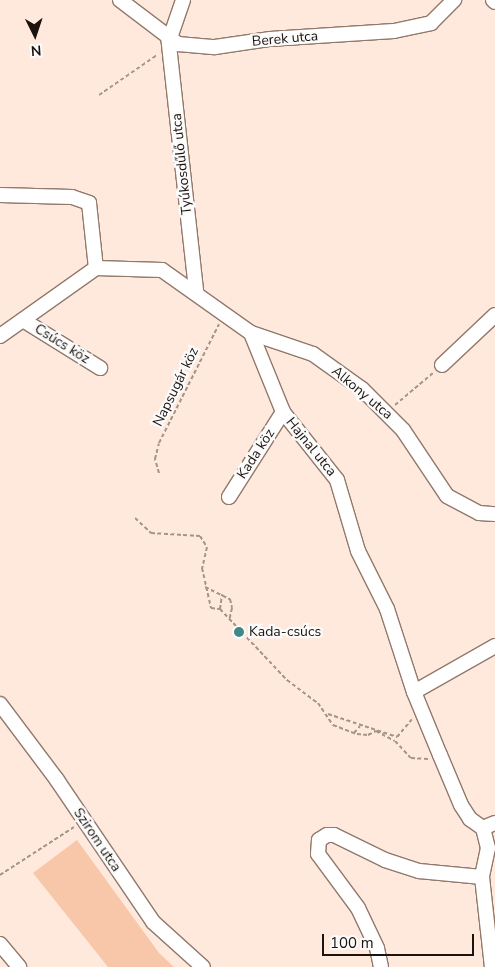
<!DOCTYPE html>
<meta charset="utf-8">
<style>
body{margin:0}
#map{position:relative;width:495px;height:967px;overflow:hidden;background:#ffe9dc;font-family:"Nunito Sans",sans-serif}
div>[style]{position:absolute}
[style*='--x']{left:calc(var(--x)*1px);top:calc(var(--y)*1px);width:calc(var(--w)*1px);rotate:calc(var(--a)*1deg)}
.green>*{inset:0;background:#f8c6a8}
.path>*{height:2px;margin-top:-1px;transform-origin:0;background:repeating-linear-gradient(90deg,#a4948a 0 4px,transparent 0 6.5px)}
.roads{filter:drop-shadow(1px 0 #91796b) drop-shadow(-1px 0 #91796b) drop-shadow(0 1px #91796b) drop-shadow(0 -1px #91796b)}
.minor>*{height:14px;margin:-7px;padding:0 7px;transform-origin:7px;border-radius:7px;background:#fff}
.dots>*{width:14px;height:14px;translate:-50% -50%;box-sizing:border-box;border:2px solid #fbfbfb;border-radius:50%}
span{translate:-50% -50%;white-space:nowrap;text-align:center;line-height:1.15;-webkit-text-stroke:4.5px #fbfbfb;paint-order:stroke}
.street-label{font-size:14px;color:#1c130e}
.poi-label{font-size:14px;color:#1c130e}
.left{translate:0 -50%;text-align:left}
.north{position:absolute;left:10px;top:10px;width:50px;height:50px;-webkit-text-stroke:4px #fbfbfb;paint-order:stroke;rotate:176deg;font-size:14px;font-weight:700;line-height:20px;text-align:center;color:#1c130e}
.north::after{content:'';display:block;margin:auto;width:18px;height:22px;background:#1c130e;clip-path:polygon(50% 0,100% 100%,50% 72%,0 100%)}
.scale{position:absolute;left:322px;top:934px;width:152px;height:22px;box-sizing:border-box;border:2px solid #1c130e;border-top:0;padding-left:6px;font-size:15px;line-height:18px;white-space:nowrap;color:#1c130e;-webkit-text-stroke:4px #fbfbfb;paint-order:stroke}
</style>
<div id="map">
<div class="green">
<div style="clip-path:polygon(77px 840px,159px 953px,174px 967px,108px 967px,33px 873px)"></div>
</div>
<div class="path">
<div style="--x:99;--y:95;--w:70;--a:-34.6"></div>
<div style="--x:395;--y:405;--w:50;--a:-40.1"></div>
<div style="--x:159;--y:473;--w:15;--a:-106"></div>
<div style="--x:155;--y:459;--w:16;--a:-76"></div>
<div style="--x:159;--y:443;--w:133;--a:-63.2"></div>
<div style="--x:135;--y:518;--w:22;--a:43"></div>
<div style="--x:151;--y:533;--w:49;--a:3.5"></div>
<div style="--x:200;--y:536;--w:13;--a:58"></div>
<div style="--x:207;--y:547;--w:22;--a:103"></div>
<div style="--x:202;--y:568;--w:41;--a:77.3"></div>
<div style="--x:211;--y:608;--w:9;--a:6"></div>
<div style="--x:220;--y:609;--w:98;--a:46.7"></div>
<div style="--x:287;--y:680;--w:39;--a:37"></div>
<div style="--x:318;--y:703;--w:27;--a:56"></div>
<div style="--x:333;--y:725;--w:26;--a:21"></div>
<div style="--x:357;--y:734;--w:11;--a:5"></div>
<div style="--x:368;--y:735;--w:9;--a:-27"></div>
<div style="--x:376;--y:731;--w:21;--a:28"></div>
<div style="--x:395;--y:741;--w:23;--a:47"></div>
<div style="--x:411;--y:758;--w:17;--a:3"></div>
<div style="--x:205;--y:587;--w:28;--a:26"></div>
<div style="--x:230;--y:599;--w:9;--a:77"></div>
<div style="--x:232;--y:608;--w:13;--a:103"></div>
<div style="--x:220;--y:609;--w:15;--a:-82"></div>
<div style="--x:328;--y:714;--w:73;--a:18.4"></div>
<div style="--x:397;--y:737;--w:23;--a:-50"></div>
<div style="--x:354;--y:733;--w:9;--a:-49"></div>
<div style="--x:0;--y:875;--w:88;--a:-33"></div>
</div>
<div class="roads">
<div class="minor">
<div style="--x:120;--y:0;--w:73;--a:37.2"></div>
<div style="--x:178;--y:44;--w:37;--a:5"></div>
<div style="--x:215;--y:47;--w:56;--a:-8.3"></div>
<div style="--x:270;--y:39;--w:124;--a:-3.7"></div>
<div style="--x:394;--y:31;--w:38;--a:-12"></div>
<div style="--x:431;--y:23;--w:33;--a:-45"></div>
<div style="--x:493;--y:0;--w:3;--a:45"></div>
<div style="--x:168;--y:36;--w:257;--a:83.7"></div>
<div style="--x:170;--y:38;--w:40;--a:-71.1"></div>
<div style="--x:0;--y:195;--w:72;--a:1.6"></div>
<div style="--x:72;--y:197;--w:18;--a:19"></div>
<div style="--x:89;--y:203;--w:65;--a:83.9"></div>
<div style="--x:23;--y:320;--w:91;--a:31.9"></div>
<div style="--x:251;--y:333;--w:65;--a:18.7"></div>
<div style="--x:313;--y:354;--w:60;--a:35.5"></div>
<div style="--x:362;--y:389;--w:58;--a:45"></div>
<div style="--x:403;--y:430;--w:79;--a:56.3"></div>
<div style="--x:447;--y:496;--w:36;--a:28"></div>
<div style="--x:479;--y:513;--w:16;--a:4"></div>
<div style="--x:0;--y:336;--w:118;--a:-35.3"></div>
<div style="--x:96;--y:268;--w:66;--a:1.7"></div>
<div style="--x:162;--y:270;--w:109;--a:35.3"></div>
<div style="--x:251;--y:333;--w:85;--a:67.9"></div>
<div style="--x:283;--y:412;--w:87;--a:51.5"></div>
<div style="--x:337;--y:480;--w:74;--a:73.5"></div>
<div style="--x:358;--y:551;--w:65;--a:63.4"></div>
<div style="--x:387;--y:609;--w:87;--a:72"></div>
<div style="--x:414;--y:692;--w:68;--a:67.6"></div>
<div style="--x:440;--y:755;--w:54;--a:67.2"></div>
<div style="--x:461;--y:805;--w:17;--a:57"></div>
<div style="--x:470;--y:819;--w:16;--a:35"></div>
<div style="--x:442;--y:365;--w:73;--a:-43.3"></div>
<div style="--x:229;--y:497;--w:101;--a:-57.6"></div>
<div style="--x:414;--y:692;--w:93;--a:-29.6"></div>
<div style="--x:0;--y:704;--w:95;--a:53.1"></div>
<div style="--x:57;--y:780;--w:171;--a:55.9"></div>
<div style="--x:153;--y:922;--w:67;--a:42"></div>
<div style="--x:483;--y:828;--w:21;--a:76"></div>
<div style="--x:488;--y:848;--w:30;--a:102"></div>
<div style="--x:482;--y:877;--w:91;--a:83.7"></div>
<div style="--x:483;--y:828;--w:13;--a:-23"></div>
<div style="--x:0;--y:944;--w:30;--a:50"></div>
<div style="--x:381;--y:967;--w:19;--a:-102"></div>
<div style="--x:377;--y:948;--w:44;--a:-115.4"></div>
<div style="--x:358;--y:908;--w:67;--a:-126.5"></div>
<div style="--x:318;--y:854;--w:14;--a:-86"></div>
<div style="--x:319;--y:840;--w:9;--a:-32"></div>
<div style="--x:327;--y:835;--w:7;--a:0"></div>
<div style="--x:334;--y:835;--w:57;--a:26.1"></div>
<div style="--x:385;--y:860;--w:36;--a:18"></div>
<div style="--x:419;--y:871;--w:63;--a:5.4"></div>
</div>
</div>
<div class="dots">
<div style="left:239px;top:632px;background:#408888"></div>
</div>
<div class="street-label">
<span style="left:285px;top:39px;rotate:-5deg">Berek utca</span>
<span style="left:182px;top:164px;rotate:-96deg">Tyúkosdűlő utca</span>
<span style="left:62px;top:344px;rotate:32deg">Csúcs köz</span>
<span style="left:176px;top:387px;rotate:-64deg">Napsugár köz</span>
<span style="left:362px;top:393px;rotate:40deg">Alkony utca</span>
<span style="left:311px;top:447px;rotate:51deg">Hajnal utca</span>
<span style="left:256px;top:454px;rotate:-57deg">Kada köz</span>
<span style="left:97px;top:840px;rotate:56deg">Szirom utca</span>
</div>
<div class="poi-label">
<span class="left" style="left:249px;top:632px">Kada-csúcs</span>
</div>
<div class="north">N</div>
<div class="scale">100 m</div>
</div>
